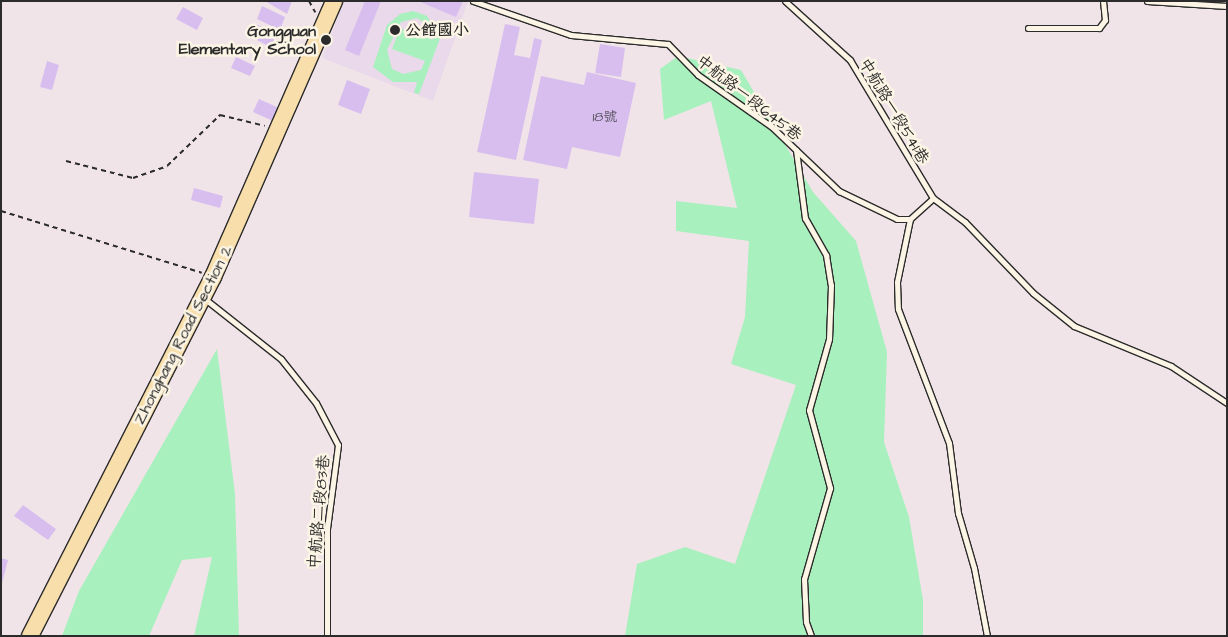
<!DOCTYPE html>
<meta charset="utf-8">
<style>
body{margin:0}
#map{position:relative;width:1228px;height:637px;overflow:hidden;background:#f1e4e8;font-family:"Architects Daughter","LXGW WenKai TC",sans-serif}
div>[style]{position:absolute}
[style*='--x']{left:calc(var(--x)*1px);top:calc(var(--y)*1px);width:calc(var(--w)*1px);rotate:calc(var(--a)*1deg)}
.built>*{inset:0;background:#e9d9ea}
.green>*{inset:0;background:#a8f0bd}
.building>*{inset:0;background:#d7beee}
.path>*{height:2px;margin-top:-1px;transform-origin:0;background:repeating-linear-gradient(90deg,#2b2b2b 0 5px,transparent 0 9px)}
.roads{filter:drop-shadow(1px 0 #2b2b2b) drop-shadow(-1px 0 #2b2b2b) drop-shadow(0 1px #2b2b2b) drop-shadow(0 -1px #2b2b2b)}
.lane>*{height:5px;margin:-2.5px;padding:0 2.5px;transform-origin:2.5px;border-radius:2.5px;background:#fcf5e5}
.primary>*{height:16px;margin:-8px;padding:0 8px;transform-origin:8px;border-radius:8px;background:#f8deab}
.dots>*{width:14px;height:14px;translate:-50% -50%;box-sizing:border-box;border:2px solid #fcf5e5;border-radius:50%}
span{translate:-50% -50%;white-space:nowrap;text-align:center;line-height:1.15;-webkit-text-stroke:5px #fcf5e5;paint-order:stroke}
.number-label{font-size:14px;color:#56505c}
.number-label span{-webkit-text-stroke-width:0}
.poi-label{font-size:16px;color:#2b2b2b;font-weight:700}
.left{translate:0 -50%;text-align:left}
.right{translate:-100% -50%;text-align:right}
.street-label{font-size:16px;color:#2b2b2b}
.frame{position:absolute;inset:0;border:2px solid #2b2b2b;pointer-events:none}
</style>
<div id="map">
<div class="built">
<div style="clip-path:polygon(344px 1px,468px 1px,433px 101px,322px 58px)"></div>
</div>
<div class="green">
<div style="clip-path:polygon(evenodd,413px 11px,427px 16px,435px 30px,438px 26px,444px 28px,419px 94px,414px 93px,417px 82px,393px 82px,373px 67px,387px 25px,400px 14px,413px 11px,417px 18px,426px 24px,433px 40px,400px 28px,392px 49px,425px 61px,421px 70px,403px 74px,392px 69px,387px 50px,401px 22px,417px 18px)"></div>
<div style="clip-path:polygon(678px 56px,741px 70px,813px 192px,856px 241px,887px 352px,884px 442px,909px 517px,923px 600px,923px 636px,625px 636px,637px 564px,685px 547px,735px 564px,796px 385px,731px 364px,745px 317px,749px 241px,676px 231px,676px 201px,737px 208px,711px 101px,664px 120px,660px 69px)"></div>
<div style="clip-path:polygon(217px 349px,235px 494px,239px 636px,194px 636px,212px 557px,182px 560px,149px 636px,62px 636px,79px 591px)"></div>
</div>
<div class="building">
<div style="clip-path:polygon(265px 1px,292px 1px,287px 14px)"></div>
<div style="clip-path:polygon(365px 1px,381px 1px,359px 56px,345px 50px)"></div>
<div style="clip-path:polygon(418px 1px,463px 1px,456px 17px)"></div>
<div style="clip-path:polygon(262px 6px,285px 17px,280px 30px,257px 19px)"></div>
<div style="clip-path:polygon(183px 7px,203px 18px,197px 30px,176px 19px)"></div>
<div style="clip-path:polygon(256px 24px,280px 37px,274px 49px,249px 36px)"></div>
<div style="clip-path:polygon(505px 24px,520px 27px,514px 55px,530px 58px,534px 38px,542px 40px,516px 160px,477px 152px)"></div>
<div style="clip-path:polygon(600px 44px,625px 48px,621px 77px,595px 73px)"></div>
<div style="clip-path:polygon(236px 57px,255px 66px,250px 76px,231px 68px)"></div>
<div style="clip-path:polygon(47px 61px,59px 65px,52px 90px,40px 87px)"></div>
<div style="clip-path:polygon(587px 72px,636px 83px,620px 157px,572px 147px,567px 169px,523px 160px,541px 76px,584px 85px)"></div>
<div style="clip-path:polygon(347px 80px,370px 89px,361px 114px,338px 105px)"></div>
<div style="clip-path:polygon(259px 99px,279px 108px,273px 121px,253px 112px)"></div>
<div style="clip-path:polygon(474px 172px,539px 179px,534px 224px,469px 217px)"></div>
<div style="clip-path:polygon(194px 188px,223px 196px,220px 208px,191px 200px)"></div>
<div style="clip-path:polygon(23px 505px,56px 529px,48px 540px,14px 516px)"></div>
<div style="clip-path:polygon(1px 558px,8px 560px,2px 583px,1px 583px)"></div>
</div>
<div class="path">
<div style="--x:309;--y:1;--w:13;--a:61"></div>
<div style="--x:66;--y:161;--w:69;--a:14.2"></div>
<div style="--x:133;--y:178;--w:36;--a:-19"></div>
<div style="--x:167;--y:166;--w:74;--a:-43.9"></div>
<div style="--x:220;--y:115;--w:46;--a:13.7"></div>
<div style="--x:1;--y:211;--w:210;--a:17.1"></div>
</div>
<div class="roads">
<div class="lane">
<div style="--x:473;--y:1;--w:104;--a:19.1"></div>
<div style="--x:571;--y:35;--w:97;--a:5.3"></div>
<div style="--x:668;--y:44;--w:43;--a:45.9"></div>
<div style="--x:698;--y:75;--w:90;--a:35.1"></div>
<div style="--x:772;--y:127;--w:93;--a:43.7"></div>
<div style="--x:839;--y:191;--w:64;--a:25.8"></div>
<div style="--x:897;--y:219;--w:13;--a:0"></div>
<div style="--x:910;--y:219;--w:31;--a:-42"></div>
<div style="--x:933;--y:198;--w:40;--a:37"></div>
<div style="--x:965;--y:222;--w:98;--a:46.2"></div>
<div style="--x:1033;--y:293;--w:53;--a:38.8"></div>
<div style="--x:1074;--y:326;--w:105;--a:22.4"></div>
<div style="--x:1171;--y:366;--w:67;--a:33.5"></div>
<div style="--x:785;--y:1;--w:88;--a:42.2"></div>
<div style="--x:850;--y:60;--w:161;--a:59"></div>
<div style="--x:1147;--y:1;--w:80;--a:3.6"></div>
<div style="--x:1028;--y:28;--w:71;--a:0"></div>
<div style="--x:1099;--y:28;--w:10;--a:-53"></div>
<div style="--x:1105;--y:20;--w:19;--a:-96"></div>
<div style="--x:796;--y:150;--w:69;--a:82.5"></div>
<div style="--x:805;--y:218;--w:43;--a:60.4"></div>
<div style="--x:826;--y:255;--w:30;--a:81"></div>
<div style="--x:831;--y:285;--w:54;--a:92.1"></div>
<div style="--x:829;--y:339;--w:74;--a:105.7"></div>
<div style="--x:809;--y:410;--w:81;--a:74.9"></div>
<div style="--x:830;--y:488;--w:95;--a:105.9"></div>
<div style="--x:804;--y:579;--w:43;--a:87.3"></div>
<div style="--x:806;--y:622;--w:15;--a:70"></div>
<div style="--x:910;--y:219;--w:64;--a:101.7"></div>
<div style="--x:897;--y:282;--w:27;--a:88"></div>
<div style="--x:898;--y:309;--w:143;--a:69.2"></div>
<div style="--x:949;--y:443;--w:71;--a:82.7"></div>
<div style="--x:958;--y:513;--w:57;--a:73.8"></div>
<div style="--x:974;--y:568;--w:69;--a:79.2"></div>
<div style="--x:205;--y:299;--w:97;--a:38.3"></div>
<div style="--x:281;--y:359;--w:56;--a:51.5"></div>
<div style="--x:316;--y:403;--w:47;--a:62.4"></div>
<div style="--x:338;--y:445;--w:85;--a:97.5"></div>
<div style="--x:327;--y:529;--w:107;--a:90"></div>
</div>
<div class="primary">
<div style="--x:30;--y:636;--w:403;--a:-63"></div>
<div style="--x:213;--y:277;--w:301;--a:-66.3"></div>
</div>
</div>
<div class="dots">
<div style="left:395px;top:30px;background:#2b2b2b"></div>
<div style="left:326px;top:40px;background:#2b2b2b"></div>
</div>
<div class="number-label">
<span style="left:605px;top:117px">18號</span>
</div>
<div class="poi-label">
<span class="left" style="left:405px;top:30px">公館國小</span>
<span class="right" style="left:316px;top:40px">Gongguan<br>Elementary School</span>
</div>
<div class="street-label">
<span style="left:749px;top:98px;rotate:38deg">中航路一段645巷</span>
<span style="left:894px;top:111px;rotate:59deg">中航路一段541巷</span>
<span style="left:183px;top:335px;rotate:-63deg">Zhonghang Road Section 2</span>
<span style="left:319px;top:512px;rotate:-85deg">中航路二段83巷</span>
</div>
<div class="frame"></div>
</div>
